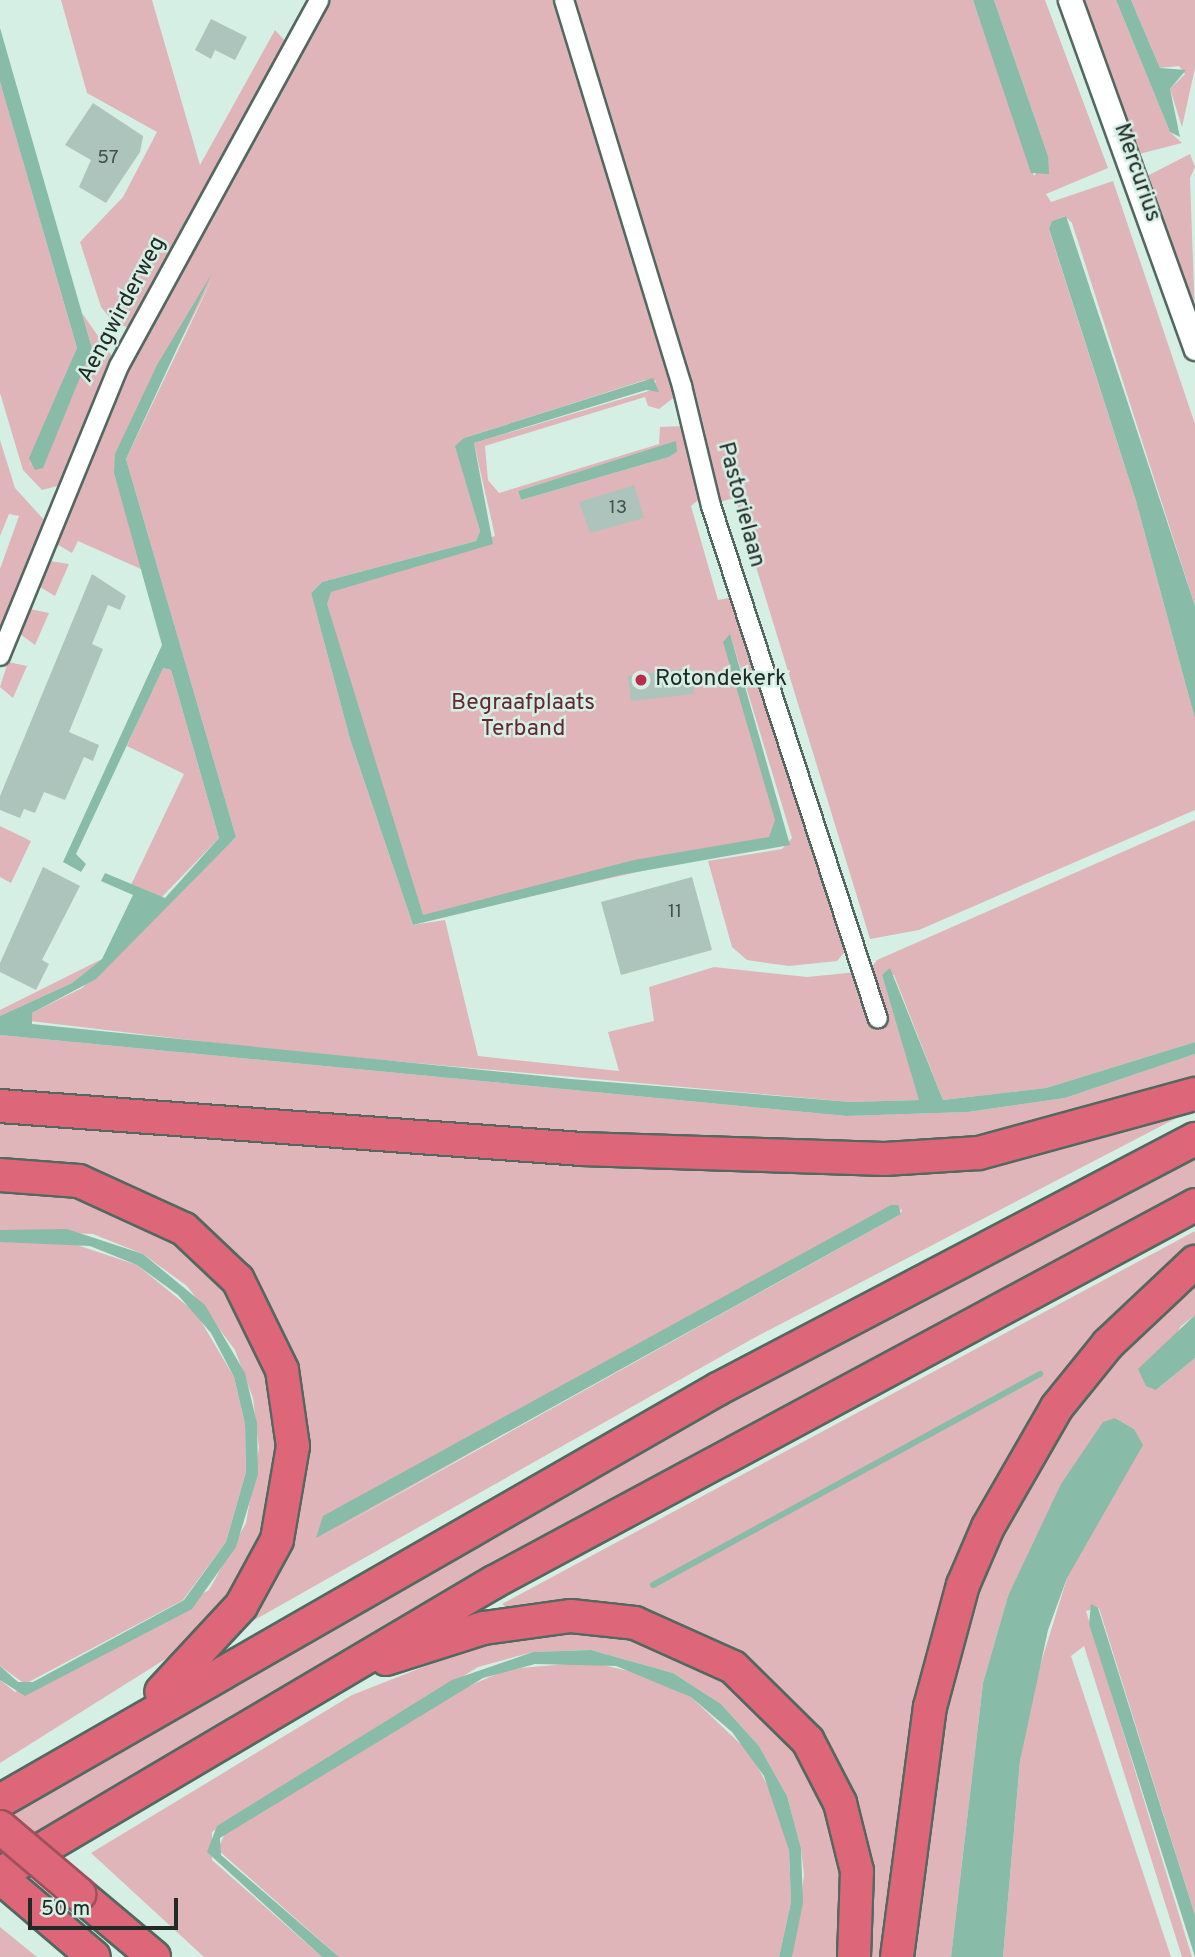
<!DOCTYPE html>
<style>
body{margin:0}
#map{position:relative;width:1195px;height:1957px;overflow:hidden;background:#d5efe5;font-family:Overpass,sans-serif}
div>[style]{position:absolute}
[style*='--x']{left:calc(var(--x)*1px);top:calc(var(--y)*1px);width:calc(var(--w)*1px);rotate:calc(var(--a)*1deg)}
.green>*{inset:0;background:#dfb5b9}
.water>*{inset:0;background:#88bba8}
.stream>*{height:6px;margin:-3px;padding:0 3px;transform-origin:3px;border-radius:3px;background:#88bba8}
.building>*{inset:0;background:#acc4bb}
.roads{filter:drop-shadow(2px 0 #526860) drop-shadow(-2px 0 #526860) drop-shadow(0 2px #526860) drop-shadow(0 -2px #526860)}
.minor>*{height:18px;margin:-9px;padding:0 9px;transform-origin:9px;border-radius:9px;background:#fff}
.tertiary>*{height:23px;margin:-11.5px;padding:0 11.5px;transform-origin:11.5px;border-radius:11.5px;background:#fff}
.motorway>*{height:32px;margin:-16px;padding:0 16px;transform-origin:16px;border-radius:16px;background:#de6679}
.bridges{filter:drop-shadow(2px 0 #9c515c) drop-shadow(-2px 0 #9c515c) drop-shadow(0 2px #9c515c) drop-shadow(0 -2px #9c515c)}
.motorway-bridge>*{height:32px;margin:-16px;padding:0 16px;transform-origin:16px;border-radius:16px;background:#de6679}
.dots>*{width:19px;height:19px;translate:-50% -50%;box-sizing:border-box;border:4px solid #d5efe5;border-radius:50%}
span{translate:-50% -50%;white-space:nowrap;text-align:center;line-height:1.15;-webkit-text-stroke:5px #d5efe5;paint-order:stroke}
.number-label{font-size:19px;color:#44504c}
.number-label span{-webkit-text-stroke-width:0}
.street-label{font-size:23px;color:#212a27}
.poi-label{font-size:23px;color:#212a27}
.left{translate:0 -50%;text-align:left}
.park-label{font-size:23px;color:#652732}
.scale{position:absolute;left:28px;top:1898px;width:150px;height:32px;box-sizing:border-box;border:4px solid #212a27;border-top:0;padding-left:9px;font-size:21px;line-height:24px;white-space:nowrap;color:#212a27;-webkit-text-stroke:5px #d5efe5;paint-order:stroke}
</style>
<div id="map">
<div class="green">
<div style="clip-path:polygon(61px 0,152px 0,200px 165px,275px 30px,287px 43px,130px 328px,114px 323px,101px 307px,80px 242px,123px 197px,157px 132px,87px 93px)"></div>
<div style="clip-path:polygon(evenodd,328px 0,556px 0,677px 395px,659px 409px,648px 406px,645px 397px,485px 446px,488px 480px,499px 493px,659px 444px,660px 427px,685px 426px,701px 498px,691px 506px,718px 600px,729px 598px,736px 606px,848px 948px,837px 961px,789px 966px,747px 960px,732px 947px,708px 861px,782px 849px,792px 838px,730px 634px,786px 838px,444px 916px,414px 917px,317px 592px,495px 536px,474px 443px,652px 390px,656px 381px,645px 380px,464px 438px,456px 447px,480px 531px,476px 541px,322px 582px,311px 593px,350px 739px,413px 925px,445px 920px,478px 1056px,619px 1071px,608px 1032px,654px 1021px,649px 987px,714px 967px,807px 977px,857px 972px,874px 1028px,885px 1025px,868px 972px,877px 960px,1195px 820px,1195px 1042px,1046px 1088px,943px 1100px,894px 975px,882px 975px,920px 1100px,851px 1102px,283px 1051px,30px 1021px,32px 1013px,82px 988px,236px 837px,126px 459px,213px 277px,114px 473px,143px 570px,78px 541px,72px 553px,55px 543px,115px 393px,328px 0,667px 445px,677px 452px,669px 457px,521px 500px,518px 491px,667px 445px)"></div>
<div style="clip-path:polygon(568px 0,973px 0,1034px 176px,1048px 156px,994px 0,1045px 0,1108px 168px,1046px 194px,1051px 202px,1113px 181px,1195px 424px,1195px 606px,1072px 223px,1065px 216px,1052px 221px,1049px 230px,1136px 501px,1195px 719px,1195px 810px,919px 930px,870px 939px,735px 498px,719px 502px)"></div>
<div style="clip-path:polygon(1080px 0,1116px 0,1170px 132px,1182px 143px,1139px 154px)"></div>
<div style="clip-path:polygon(1131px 0,1195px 0,1195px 68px,1182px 127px,1170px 89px,1185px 74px,1179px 66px,1160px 68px)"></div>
<div style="clip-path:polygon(0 82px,77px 348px,29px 467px,92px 348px,82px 313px,114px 359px,61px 485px,42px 490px,23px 470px,0 393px)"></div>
<div style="clip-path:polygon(1190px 154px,1195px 167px,1190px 178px,1195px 317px,1147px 176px)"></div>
<div style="clip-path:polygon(0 440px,15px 488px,46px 522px,0 635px,0 569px,19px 516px,9px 514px,0 536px)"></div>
<div style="clip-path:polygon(50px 561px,69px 564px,55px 596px,40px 587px)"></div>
<div style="clip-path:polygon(30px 609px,49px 613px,35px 645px,20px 634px)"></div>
<div style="clip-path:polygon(8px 662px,27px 666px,13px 698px,0 687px)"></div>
<div style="clip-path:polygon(162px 668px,171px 670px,219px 838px,159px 900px,131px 885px,184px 774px,127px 746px)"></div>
<div style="clip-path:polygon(0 826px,31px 841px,11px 883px,0 877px)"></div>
<div style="clip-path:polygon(102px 959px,72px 983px,0 1016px,0 1010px)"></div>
<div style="clip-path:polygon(0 1035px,846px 1116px,968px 1112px,1065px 1098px,1195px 1054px,1195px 1084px,947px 1145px,556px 1138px,0 1094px)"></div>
<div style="clip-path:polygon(evenodd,1194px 1109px,752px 1339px,242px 1627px,301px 1459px,215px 1244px,0 1166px,0 1118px,1001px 1159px,1194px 1109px,902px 1209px,901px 1214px,318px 1539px,902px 1209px)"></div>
<div style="clip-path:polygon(1195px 1151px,1195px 1189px,709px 1445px,0 1857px,0 1815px,531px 1507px)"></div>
<div style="clip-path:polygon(0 1188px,80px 1195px,179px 1242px,218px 1281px,260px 1351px,275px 1404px,278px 1458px,262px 1538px,237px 1587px,183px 1648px,0 1763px,0 1680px,15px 1692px,209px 1590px,246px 1523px,259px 1448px,253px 1398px,235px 1350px,187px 1286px,143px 1254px,93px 1234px,0 1230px)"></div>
<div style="clip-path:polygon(1195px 1231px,1195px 1252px,966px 1549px,890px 1957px,864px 1957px,830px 1750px,808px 1717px,754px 1665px,650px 1614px,510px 1611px,502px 1604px)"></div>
<div style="clip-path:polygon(65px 1241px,137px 1265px,196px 1313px,234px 1377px,245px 1424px,246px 1472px,226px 1542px,183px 1600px,25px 1684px,0 1666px,0 1242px)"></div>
<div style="clip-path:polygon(1195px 1283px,1195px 1315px,1180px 1327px,1156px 1390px,1195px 1358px,1195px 1915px,1099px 1608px,1086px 1611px,1192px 1957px,1182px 1957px,1084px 1646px,1071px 1656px,1171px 1957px,1003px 1957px,1020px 1761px,1034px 1686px,1067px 1578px,1134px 1429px,1115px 1418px,1008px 1596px,983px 1683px,951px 1957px,912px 1957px,949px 1674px,1004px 1525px,1063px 1424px,1127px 1341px)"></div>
<div style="clip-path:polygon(517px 1630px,630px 1633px,719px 1671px,796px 1744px,820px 1788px,839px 1858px,840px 1957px,792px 1957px,804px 1876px,801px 1848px,787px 1796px,759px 1746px,721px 1704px,673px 1673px,591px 1650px,533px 1652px,478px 1667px,212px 1832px,212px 1860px,322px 1957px,204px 1957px,91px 1853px,352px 1695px)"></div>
<div style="clip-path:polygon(589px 1662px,642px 1674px,691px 1697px,750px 1753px,776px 1801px,789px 1850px,791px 1902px,779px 1957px,339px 1957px,218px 1850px,225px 1833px,459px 1690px,509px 1669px)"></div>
<div style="clip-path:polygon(0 1927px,37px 1957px,0 1957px)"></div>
</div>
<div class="water">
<div style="clip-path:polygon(973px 0,994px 0,1048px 156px,1049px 174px,1031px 173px)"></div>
<div style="clip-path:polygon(1116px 0,1131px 0,1160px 68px,1186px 70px,1170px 89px,1180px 137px,1170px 132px)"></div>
<div style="clip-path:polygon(0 28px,92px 348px,43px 468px,35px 470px,29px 458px,77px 348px,0 82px)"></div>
<div style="clip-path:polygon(1066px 216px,1195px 606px,1195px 719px,1136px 501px,1049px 229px,1052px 221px)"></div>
<div style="clip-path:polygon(211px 275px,126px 459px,236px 837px,96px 979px,32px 1013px,32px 1024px,571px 1079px,851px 1102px,919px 1100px,882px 975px,890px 968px,943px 1100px,1046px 1088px,1195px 1042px,1195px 1054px,1065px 1098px,968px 1112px,846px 1116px,0 1035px,0 1016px,72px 983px,102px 959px,133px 895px,101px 881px,105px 873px,165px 898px,219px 838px,171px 670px,163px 668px,76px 854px,86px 864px,81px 872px,63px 862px,162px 645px,114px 473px,115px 454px,157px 365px)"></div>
<div style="clip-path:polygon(653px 378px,659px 392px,646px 390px,474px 443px,493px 544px,331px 592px,327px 604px,423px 915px,634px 860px,769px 837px,775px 820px,723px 642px,730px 634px,790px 845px,620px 875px,413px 925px,350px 739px,311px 593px,322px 582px,476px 541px,480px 531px,455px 446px,464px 438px)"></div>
<div style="clip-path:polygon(676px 441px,677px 452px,669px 457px,521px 500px,518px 491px)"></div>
<div style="clip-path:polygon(891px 1205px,898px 1205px,901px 1214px,316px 1538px,323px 1516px)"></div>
<div style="clip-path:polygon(67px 1229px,143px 1254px,205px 1305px,245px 1373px,257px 1423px,258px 1474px,236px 1547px,192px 1609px,25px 1696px,0 1680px,0 1666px,18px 1682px,33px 1682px,184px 1600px,226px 1542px,246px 1472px,245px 1424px,234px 1377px,211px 1333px,178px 1295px,137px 1265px,90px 1246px,0 1242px,0 1230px)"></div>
<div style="clip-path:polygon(1195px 1315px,1195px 1358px,1156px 1390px,1146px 1386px,1138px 1369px)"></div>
<div style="clip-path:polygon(1115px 1418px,1134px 1429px,1143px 1445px,1067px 1578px,1048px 1630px,1020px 1761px,1003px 1957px,951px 1957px,983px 1683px,1008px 1596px,1061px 1484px,1103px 1422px)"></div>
<div style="clip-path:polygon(1091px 1604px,1098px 1608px,1195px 1915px,1195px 1957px,1089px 1624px)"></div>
<div style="clip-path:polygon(591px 1650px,673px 1673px,721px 1704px,759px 1746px,787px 1796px,801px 1848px,803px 1903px,792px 1957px,779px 1957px,791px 1902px,789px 1850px,764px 1776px,732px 1732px,691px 1697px,616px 1666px,535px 1664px,483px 1678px,220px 1838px,221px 1855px,339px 1957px,322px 1957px,207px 1852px,217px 1826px,452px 1680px,533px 1652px)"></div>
</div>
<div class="stream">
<div style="--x:653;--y:1585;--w:441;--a:-28.6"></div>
</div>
<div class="building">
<div style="clip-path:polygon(211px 19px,247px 37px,235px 60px,215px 50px,211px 59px,195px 50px)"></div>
<div style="clip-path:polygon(93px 103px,143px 136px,140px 152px,106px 203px,79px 187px,91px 160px,65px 145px)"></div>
<div style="clip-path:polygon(634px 485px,644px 518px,590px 533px,579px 502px)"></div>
<div style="clip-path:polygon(92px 574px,126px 596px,120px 610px,108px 605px,99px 627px,92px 644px,103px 649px,69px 732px,99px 745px,93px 761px,84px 757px,65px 800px,44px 792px,35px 813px,24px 809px,20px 818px,0 810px,0 796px)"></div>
<div style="clip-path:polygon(690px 668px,698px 675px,693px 694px,631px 701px,628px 676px)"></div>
<div style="clip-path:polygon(43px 867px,80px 886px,42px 960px,49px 964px,36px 990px,0 972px,0 963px)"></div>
<div style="clip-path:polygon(692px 877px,712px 950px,621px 975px,601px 902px)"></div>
</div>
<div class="roads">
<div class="minor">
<div style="--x:564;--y:0;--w:404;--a:73"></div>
<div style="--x:682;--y:386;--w:123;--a:76.4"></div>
<div style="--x:711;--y:506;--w:539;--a:71.97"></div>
<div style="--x:0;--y:656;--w:313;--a:-67.7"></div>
<div style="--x:119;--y:366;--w:417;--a:-61.3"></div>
</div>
<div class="tertiary">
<div style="--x:1070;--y:0;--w:370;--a:70.2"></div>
</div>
<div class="motorway">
<div style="--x:0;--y:1106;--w:583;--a:4.23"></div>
<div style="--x:581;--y:1149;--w:304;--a:1.9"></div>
<div style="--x:885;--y:1159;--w:94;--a:-3.7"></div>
<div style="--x:979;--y:1153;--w:224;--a:-15.3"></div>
<div style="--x:0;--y:1175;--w:79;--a:4.3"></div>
<div style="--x:79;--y:1181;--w:115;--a:24.6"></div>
<div style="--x:184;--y:1229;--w:74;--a:43.4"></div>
<div style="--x:238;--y:1280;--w:100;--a:63.9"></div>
<div style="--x:282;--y:1370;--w:77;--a:81.8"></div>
<div style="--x:293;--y:1446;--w:95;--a:99.7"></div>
<div style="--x:277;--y:1540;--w:75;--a:118.6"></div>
<div style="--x:241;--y:1606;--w:117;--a:132.9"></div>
<div style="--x:386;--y:1659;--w:103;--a:-17.6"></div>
<div style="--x:484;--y:1628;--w:88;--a:-7.9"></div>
<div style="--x:571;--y:1616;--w:64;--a:6.2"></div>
<div style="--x:635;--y:1623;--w:107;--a:24.2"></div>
<div style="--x:733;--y:1667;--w:105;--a:44.6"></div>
<div style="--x:808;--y:1741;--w:70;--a:62.7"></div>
<div style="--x:840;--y:1803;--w:70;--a:76"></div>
<div style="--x:857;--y:1871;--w:86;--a:92"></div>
<div style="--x:0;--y:1801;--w:828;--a:-29.85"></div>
<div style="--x:718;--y:1389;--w:539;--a:-27.66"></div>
<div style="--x:0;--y:1874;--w:574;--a:-30.59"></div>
<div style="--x:494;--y:1582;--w:796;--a:-28.27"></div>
<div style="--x:0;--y:1877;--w:123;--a:40.4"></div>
<div style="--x:79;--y:1894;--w:98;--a:40"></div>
<div style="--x:897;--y:1957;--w:252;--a:-82.5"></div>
<div style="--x:930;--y:1707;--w:126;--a:-74.9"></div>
<div style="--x:963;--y:1585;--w:63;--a:-66.7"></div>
<div style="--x:988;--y:1527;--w:138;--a:-60.1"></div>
<div style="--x:1057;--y:1407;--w:81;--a:-51"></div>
<div style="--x:1108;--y:1344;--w:120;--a:-43.3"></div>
</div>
</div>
<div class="bridges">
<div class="motorway-bridge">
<div style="--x:0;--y:1827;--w:104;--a:40.3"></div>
</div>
</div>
<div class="dots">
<div style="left:641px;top:680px;background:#bb2b4e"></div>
</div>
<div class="number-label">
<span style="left:108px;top:159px">57</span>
<span style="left:618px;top:509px">13</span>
<span style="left:675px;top:913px">11</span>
</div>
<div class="street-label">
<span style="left:1136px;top:173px;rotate:71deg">Mercurius</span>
<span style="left:123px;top:310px;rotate:-62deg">Aengwirderweg</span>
<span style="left:740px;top:505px;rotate:75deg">Pastorielaan</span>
</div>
<div class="poi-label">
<span class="left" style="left:655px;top:680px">Rotondekerk</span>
</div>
<div class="park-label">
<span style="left:523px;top:717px">Begraafplaats<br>Terband</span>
</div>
<div class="scale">50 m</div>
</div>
